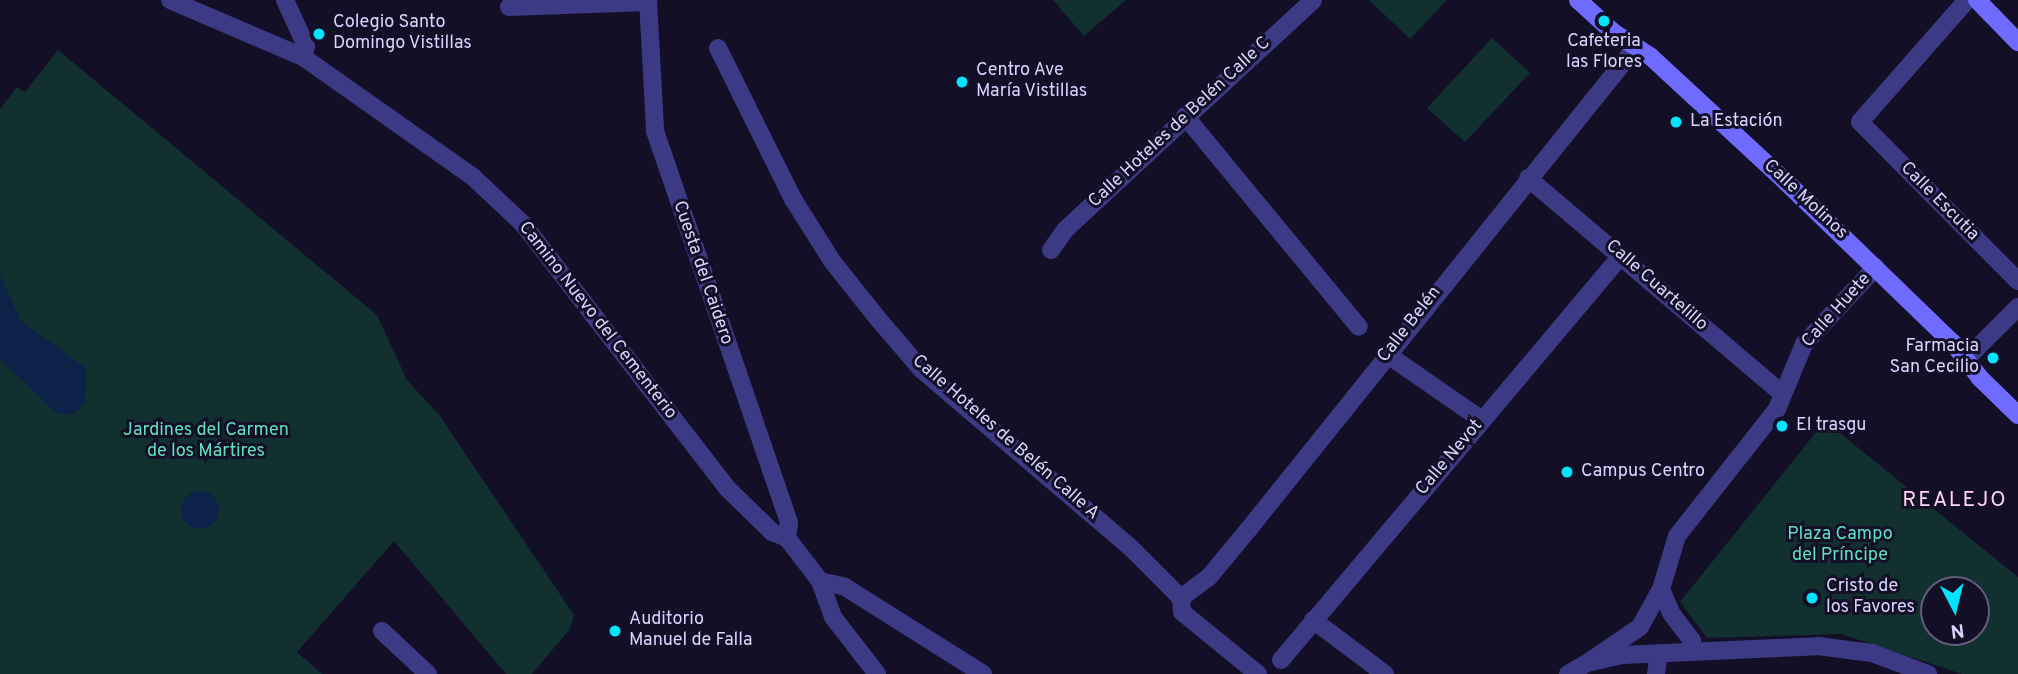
<!DOCTYPE html>
<meta charset="utf-8">
<style>
body{margin:0}
#map{position:relative;width:2018px;height:674px;overflow:hidden;background:#130f26;font-family:Overpass,sans-serif}
div>[style]{position:absolute}
[style*='--x']{left:calc(var(--x)*1px);top:calc(var(--y)*1px);width:calc(var(--w)*1px);rotate:calc(var(--a)*1deg)}
.green>*{inset:0;background:#12302f}
.water>*{inset:0;background:#0c2248}
.round{border-radius:50%}
.minor>*{height:18px;margin:-9px;padding:0 9px;transform-origin:9px;border-radius:9px;background:#3d3a85}
.tertiary>*{height:18px;margin:-9px;padding:0 9px;transform-origin:9px;border-radius:9px;background:#3d3a85}
.secondary>*{height:18px;margin:-9px;padding:0 9px;transform-origin:9px;border-radius:9px;background:#6f6bff}
.dots>*{width:19px;height:19px;translate:-50% -50%;box-sizing:border-box;border:4px solid #130f26;border-radius:50%}
span{translate:-50% -50%;white-space:nowrap;text-align:center;line-height:1.15;-webkit-text-stroke:6px #130f26;paint-order:stroke}
.poi-label{font-size:18px;color:#d9d4ff}
.left{translate:0 -50%;text-align:left}
.right{translate:-100% -50%;text-align:right}
.street-label{font-size:18px;color:#d9d4ff}
.park-label{font-size:18px;color:#5fe0c0}
.quarter-label{font-size:21px;color:#ffd6f0;letter-spacing:2px}
.north{position:absolute;left:1920px;top:576px;width:70px;height:70px;box-sizing:border-box;background:#130f26;border:2px solid #625e7d;border-radius:50%;rotate:173deg;font-size:19px;font-weight:700;line-height:28px;text-align:center;color:#d9d4ff}
.north::after{content:'';display:block;margin:auto;width:24px;height:32px;background:#00e5ff;clip-path:polygon(50% 0,100% 100%,50% 72%,0 100%)}
</style>
<div id="map">
<div class="green">
<div style="clip-path:polygon(1053px 0,1126px 0,1084px 36px)"></div>
<div style="clip-path:polygon(1369px 0,1447px 0,1410px 39px)"></div>
<div style="clip-path:polygon(1492px 38px,1530px 73px,1465px 142px,1427px 108px)"></div>
<div style="clip-path:polygon(58px 50px,377px 315px,407px 380px,440px 416px,574px 615px,570px 629px,532px 674px,506px 674px,394px 541px,297px 652px,322px 674px,0 674px,0 109px,17px 87px,25px 92px)"></div>
<div style="clip-path:polygon(evenodd,1825px 421px,2018px 577px,2018px 674px,1962px 674px,1841px 634px,1707px 638px,1680px 602px,1825px 421px,1934px 590px,1976px 590px,1976px 632px,1934px 632px,1934px 590px)"></div>
</div>
<div class="water">
<div style="clip-path:polygon(0 275px,21px 321px,86px 368px,85px 401px,79px 410px,69px 415px,55px 412px,0 359px)"></div>
<div class="round" style="left:181px;top:491px;width:38px;height:38px"></div>
</div>
<div class="minor">
<div style="--x:285;--y:0;--w:51;--a:65.5"></div>
<div style="--x:306;--y:46;--w:11;--a:105"></div>
<div style="--x:1967;--y:0;--w:162;--a:131.3"></div>
<div style="--x:1860;--y:122;--w:224;--a:45.2"></div>
<div style="--x:509;--y:7;--w:139;--a:-2.1"></div>
<div style="--x:718;--y:48;--w:169;--a:63.6"></div>
<div style="--x:793;--y:199;--w:73;--a:57.8"></div>
<div style="--x:832;--y:261;--w:75;--a:51.5"></div>
<div style="--x:879;--y:320;--w:66;--a:49.3"></div>
<div style="--x:922;--y:370;--w:273;--a:40.4"></div>
<div style="--x:1130;--y:547;--w:72;--a:45"></div>
<div style="--x:1185;--y:116;--w:273;--a:50.5"></div>
<div style="--x:1528;--y:178;--w:334;--a:40.3"></div>
<div style="--x:1051;--y:250;--w:24;--a:-55"></div>
<div style="--x:1065;--y:230;--w:338;--a:-42.8"></div>
<div style="--x:1388;--y:355;--w:114;--a:34.7"></div>
<div style="--x:1966;--y:359;--w:74;--a:-45"></div>
<div style="--x:1661;--y:589;--w:26;--a:67"></div>
<div style="--x:1671;--y:613;--w:35;--a:53"></div>
<div style="--x:1692;--y:641;--w:10;--a:84"></div>
<div style="--x:1181;--y:598;--w:35;--a:-37"></div>
<div style="--x:1209;--y:577;--w:61;--a:-50.3"></div>
<div style="--x:1248;--y:530;--w:618;--a:-51.24"></div>
<div style="--x:1181;--y:598;--w:14;--a:86"></div>
<div style="--x:1182;--y:612;--w:98;--a:39.2"></div>
<div style="--x:1313;--y:620;--w:90;--a:36.9"></div>
<div style="--x:382;--y:631;--w:63;--a:43.1"></div>
<div style="--x:1281;--y:660;--w:527;--a:-49.93"></div>
<div style="--x:1590;--y:661;--w:60;--a:-34.2"></div>
<div style="--x:1640;--y:627;--w:43;--a:-61.1"></div>
<div style="--x:1661;--y:589;--w:55;--a:-73.2"></div>
<div style="--x:1677;--y:536;--w:162;--a:-51.8"></div>
<div style="--x:1777;--y:409;--w:70;--a:-67.4"></div>
<div style="--x:1804;--y:344;--w:105;--a:-46.9"></div>
<div style="--x:1656;--y:674;--w:21;--a:-82"></div>
</div>
<div class="tertiary">
<div style="--x:170;--y:0;--w:145;--a:23.2"></div>
<div style="--x:303;--y:57;--w:208;--a:35.2"></div>
<div style="--x:473;--y:177;--w:69;--a:43.2"></div>
<div style="--x:523;--y:224;--w:335;--a:52.3"></div>
<div style="--x:728;--y:489;--w:62;--a:44.3"></div>
<div style="--x:772;--y:532;--w:16;--a:22"></div>
<div style="--x:648;--y:0;--w:131;--a:86.9"></div>
<div style="--x:655;--y:131;--w:414;--a:71.1"></div>
<div style="--x:789;--y:523;--w:15;--a:98"></div>
<div style="--x:787;--y:538;--w:54;--a:52.5"></div>
<div style="--x:820;--y:581;--w:38;--a:70"></div>
<div style="--x:833;--y:617;--w:72;--a:52.3"></div>
<div style="--x:820;--y:581;--w:26;--a:13"></div>
<div style="--x:845;--y:587;--w:163;--a:32.2"></div>
<div style="--x:1568;--y:674;--w:22;--a:-30"></div>
<div style="--x:1587;--y:663;--w:37;--a:-13"></div>
<div style="--x:1623;--y:655;--w:195;--a:-2.6"></div>
<div style="--x:1818;--y:646;--w:54;--a:7.4"></div>
<div style="--x:1872;--y:653;--w:60;--a:20.6"></div>
</div>
<div class="secondary">
<div style="--x:1578;--y:0;--w:47;--a:42.4"></div>
<div style="--x:1613;--y:32;--w:44;--a:33"></div>
<div style="--x:1650;--y:56;--w:184;--a:42.8"></div>
<div style="--x:1785;--y:181;--w:233;--a:44"></div>
<div style="--x:1953;--y:343;--w:44;--a:52.4"></div>
<div style="--x:1980;--y:378;--w:53;--a:44.2"></div>
<div style="--x:1977;--y:0;--w:59;--a:45.7"></div>
</div>
<div class="dots">
<div style="left:1604px;top:21px;background:#00e5ff"></div>
<div style="left:319px;top:34px;background:#00e5ff"></div>
<div style="left:962px;top:82px;background:#00e5ff"></div>
<div style="left:1676px;top:122px;background:#00e5ff"></div>
<div style="left:1993px;top:358px;background:#00e5ff"></div>
<div style="left:1782px;top:426px;background:#00e5ff"></div>
<div style="left:1567px;top:472px;background:#00e5ff"></div>
<div style="left:1812px;top:598px;background:#00e5ff"></div>
<div style="left:615px;top:631px;background:#00e5ff"></div>
</div>
<div class="poi-label">
<span class="left" style="left:333px;top:34px">Colegio Santo<br>Domingo Vistillas</span>
<span style="left:1604px;top:53px">Cafeteria<br>las Flores</span>
<span class="left" style="left:976px;top:82px">Centro Ave<br>María Vistillas</span>
<span class="left" style="left:1690px;top:122px">La Estación</span>
<span class="right" style="left:1979px;top:358px">Farmacia<br>San Cecilio</span>
<span class="left" style="left:1796px;top:426px">El trasgu</span>
<span class="left" style="left:1581px;top:472px">Campus Centro</span>
<span class="left" style="left:1826px;top:598px">Cristo de<br>los Favores</span>
<span class="left" style="left:629px;top:631px">Auditorio<br>Manuel de Falla</span>
</div>
<div class="street-label">
<span style="left:1180px;top:123px;rotate:-43deg">Calle Hoteles de Belén Calle C</span>
<span style="left:1805px;top:200px;rotate:43deg">Calle Molinos</span>
<span style="left:1939px;top:202px;rotate:45deg">Calle Escutia</span>
<span style="left:702px;top:273px;rotate:71deg">Cuesta del Caidero</span>
<span style="left:1656px;top:286px;rotate:41deg">Calle Cuartelillo</span>
<span style="left:1837px;top:311px;rotate:-48deg">Calle Huete</span>
<span style="left:597px;top:321px;rotate:52deg">Camino Nuevo del Cementerio</span>
<span style="left:1410px;top:325px;rotate:-52deg">Calle Belén</span>
<span style="left:1005px;top:438px;rotate:41deg">Calle Hoteles de Belén Calle A</span>
<span style="left:1450px;top:458px;rotate:-50deg">Calle Nevot</span>
</div>
<div class="park-label">
<span style="left:206px;top:442px">Jardines del Carmen<br>de los Mártires</span>
<span style="left:1840px;top:546px">Plaza Campo<br>del Príncipe</span>
</div>
<div class="quarter-label">
<span style="left:1955px;top:501px">REALEJO</span>
</div>
<div class="north">N</div>
</div>
